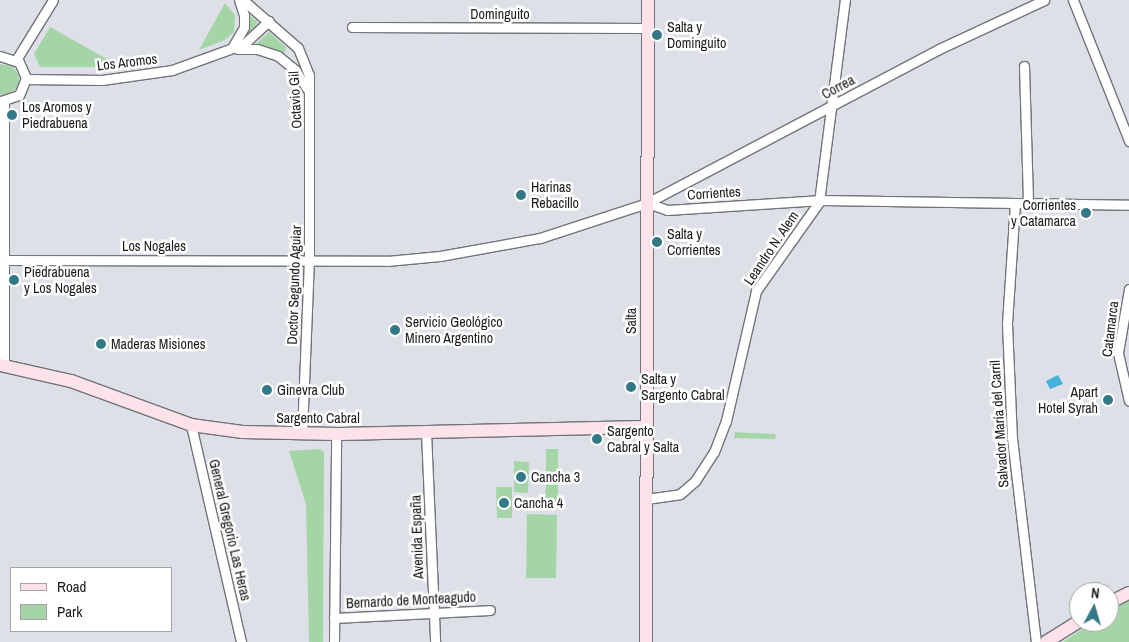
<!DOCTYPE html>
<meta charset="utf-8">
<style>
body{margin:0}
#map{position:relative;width:1129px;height:642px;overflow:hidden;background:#dde0e6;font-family:"Archivo Narrow",sans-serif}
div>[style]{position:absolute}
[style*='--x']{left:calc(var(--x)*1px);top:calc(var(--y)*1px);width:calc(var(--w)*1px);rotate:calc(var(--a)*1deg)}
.green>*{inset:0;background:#a5d5a7}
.water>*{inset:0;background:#44b2da}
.roads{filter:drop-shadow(1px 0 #71747a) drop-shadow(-1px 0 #71747a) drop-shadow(0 1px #71747a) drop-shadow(0 -1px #71747a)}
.street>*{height:9px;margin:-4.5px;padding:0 4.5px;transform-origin:4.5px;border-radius:4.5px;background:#fff}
.secondary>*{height:12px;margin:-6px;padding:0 6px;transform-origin:6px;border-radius:6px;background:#fee2e9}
.dots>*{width:14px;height:14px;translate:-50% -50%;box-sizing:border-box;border:2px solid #fff;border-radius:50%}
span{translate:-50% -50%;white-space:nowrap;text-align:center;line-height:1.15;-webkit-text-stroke:5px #fff;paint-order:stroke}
.street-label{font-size:14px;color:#1a1b1d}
.poi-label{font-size:14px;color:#1a1b1d}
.left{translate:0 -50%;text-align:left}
.right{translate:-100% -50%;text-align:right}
.legend{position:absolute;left:10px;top:567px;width:162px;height:65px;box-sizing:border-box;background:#fff;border:1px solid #a3a4a5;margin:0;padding:6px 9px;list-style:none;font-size:15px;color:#1a1b1d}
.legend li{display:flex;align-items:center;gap:10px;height:25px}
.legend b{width:25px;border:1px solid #a3a4a5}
.north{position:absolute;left:1069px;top:582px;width:50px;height:50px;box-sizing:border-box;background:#fff;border:1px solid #a3a4a5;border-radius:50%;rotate:6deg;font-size:14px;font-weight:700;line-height:20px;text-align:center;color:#1a1b1d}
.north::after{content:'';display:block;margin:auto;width:18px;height:22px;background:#327885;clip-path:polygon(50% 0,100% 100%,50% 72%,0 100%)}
</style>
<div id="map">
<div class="green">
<div style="clip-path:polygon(225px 3px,235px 15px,234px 32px,225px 40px,199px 50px)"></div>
<div style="clip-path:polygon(249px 14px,258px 23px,246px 35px,248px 14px)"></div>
<div style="clip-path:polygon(50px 27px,121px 67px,40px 67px,34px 54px)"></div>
<div style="clip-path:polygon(269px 32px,286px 47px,285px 53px,255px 45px)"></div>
<div style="clip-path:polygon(0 64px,12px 66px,19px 75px,18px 87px,9px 94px,0 95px)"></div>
<div style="clip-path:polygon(735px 432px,748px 433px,776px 434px,775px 439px,734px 438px)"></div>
<div style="clip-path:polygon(320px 449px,324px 452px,323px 642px,309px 642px,306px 504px,289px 451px)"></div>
<div style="clip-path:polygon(546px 449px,558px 449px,558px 477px,546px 477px)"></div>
<div style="clip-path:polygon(514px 461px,529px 462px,528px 493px,514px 492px)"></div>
<div style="clip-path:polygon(546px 479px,558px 479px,558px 508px,545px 508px)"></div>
<div style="clip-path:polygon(496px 487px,512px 487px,512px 518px,497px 518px)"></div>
<div style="clip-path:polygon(527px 514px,557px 515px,556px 578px,526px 578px)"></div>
<div style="clip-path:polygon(1129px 600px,1129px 642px,1063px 642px,1093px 622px,1109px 622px,1109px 613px)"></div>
</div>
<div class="water">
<div style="clip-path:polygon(1058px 375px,1063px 384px,1050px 389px,1046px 381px)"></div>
</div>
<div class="roads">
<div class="street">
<div style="--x:243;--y:0;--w:73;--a:41.1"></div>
<div style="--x:298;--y:48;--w:29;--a:68"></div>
<div style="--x:309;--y:75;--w:184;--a:90"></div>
<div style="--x:309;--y:259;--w:175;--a:92.3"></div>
<div style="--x:1073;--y:0;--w:152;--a:68.3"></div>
<div style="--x:352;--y:27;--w:295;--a:0.2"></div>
<div style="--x:232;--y:48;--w:24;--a:-60"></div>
<div style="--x:244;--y:27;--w:12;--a:-90"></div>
<div style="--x:244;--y:15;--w:16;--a:-108"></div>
<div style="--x:238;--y:49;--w:19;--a:0"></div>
<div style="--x:257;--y:49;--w:22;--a:18"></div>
<div style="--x:278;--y:56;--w:22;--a:39"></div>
<div style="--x:295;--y:70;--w:24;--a:57"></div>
<div style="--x:0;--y:56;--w:20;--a:18"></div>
<div style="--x:19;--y:62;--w:17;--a:66"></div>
<div style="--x:26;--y:78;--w:18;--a:112"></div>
<div style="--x:19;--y:95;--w:20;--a:162"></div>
<div style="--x:16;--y:60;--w:70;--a:-58.3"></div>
<div style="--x:1024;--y:66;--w:137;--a:88.3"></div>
<div style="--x:26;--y:79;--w:76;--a:0.8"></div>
<div style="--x:102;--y:80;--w:71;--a:-8.1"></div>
<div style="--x:172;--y:70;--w:77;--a:-19.9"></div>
<div style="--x:244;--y:44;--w:34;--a:-43"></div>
<div style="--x:647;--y:203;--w:21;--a:19"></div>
<div style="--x:667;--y:210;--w:155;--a:-3.7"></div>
<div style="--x:822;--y:200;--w:307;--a:0.9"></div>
<div style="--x:1015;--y:203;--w:121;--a:93.8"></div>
<div style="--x:1007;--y:324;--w:114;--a:87.5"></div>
<div style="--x:1012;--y:438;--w:205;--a:83.3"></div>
<div style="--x:0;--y:260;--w:387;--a:0.1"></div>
<div style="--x:387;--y:261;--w:53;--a:-5.4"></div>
<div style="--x:440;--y:256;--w:102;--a:-10.2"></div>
<div style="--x:540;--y:238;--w:113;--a:-18.1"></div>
<div style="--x:647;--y:203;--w:330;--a:-27.8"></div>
<div style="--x:939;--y:49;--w:116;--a:-25"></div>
<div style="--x:1129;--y:289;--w:65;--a:99.8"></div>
<div style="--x:1118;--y:353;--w:49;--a:77.1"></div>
<div style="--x:4;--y:366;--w:265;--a:-90"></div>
<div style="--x:191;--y:425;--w:223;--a:77"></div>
<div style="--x:426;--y:432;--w:210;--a:87.5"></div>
<div style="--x:646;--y:499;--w:34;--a:-8"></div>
<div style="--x:680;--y:494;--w:20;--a:-41"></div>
<div style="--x:695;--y:481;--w:35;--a:-57"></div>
<div style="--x:714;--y:452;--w:33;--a:-69"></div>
<div style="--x:726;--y:421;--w:133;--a:-77"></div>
<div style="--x:756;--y:291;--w:109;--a:-54.7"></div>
<div style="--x:819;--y:202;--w:204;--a:-82.7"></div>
<div style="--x:334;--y:618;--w:156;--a:-2.9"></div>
<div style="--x:334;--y:642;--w:208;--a:-89.4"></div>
</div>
<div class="secondary">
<div style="--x:0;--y:365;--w:73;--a:12.7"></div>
<div style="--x:71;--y:381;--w:128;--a:20.1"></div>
<div style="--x:191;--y:425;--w:52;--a:7.7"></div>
<div style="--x:243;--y:432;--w:93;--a:1.2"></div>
<div style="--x:336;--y:434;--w:310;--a:-1.3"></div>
<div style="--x:1109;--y:603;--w:22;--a:-27"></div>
<div style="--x:646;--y:642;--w:642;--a:-89.82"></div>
<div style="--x:1046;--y:642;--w:39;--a:-32"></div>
</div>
</div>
<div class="dots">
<div style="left:657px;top:35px;background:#327885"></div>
<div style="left:12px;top:115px;background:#327885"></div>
<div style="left:521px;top:195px;background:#327885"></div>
<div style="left:1086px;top:213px;background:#327885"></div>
<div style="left:657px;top:242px;background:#327885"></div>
<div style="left:14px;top:280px;background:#327885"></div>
<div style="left:395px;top:330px;background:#327885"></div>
<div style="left:101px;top:344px;background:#327885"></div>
<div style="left:631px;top:387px;background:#327885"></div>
<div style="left:267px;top:390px;background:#327885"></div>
<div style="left:1108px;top:400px;background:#327885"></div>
<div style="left:597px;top:439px;background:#327885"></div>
<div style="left:521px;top:477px;background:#327885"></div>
<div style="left:504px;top:503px;background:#327885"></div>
</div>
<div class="street-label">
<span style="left:500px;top:14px">Dominguito</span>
<span style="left:127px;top:62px;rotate:-7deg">Los Aromos</span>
<span style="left:838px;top:87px;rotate:-28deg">Correa</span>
<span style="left:295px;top:100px;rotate:-93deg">Octavio Gil</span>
<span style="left:714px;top:193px;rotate:-4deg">Corrientes</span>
<span style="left:154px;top:246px">Los Nogales</span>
<span style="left:771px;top:248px;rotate:-56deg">Leandro N. Alem</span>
<span style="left:294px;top:285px;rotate:-88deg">Doctor Segundo Aguiar</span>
<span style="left:631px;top:321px;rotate:-90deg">Salta</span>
<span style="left:1110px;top:329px;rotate:-83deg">Catamarca</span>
<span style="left:318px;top:418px">Sargento Cabral</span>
<span style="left:999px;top:424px;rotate:-94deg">Salvador María del Carril</span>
<span style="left:230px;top:530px;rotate:77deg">General Gregorio Las Heras</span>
<span style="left:417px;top:537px;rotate:-92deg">Avenida España</span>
<span style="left:411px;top:600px;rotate:-3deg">Bernardo de Monteagudo</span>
</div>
<div class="poi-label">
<span class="left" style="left:667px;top:35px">Salta y<br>Dominguito</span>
<span class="left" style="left:22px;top:115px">Los Aromos y<br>Piedrabuena</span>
<span class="left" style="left:531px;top:195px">Harinas<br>Rebacillo</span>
<span class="right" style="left:1076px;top:213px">Corrientes<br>y Catamarca</span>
<span class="left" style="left:667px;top:242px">Salta y<br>Corrientes</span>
<span class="left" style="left:24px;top:280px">Piedrabuena<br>y Los Nogales</span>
<span class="left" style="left:405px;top:330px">Servicio Geológico<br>Minero Argentino</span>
<span class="left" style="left:111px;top:344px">Maderas Misiones</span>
<span class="left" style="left:641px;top:387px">Salta y<br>Sargento Cabral</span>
<span class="left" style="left:277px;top:390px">Ginevra Club</span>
<span class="right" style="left:1098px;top:400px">Apart<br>Hotel Syrah</span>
<span class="left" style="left:607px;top:439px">Sargento<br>Cabral y Salta</span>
<span class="left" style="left:531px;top:477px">Cancha 3</span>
<span class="left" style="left:514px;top:503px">Cancha 4</span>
</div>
<ul class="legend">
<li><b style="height:6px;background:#fee2e9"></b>Road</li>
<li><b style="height:14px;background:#a5d5a7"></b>Park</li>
</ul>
<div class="north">N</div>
</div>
